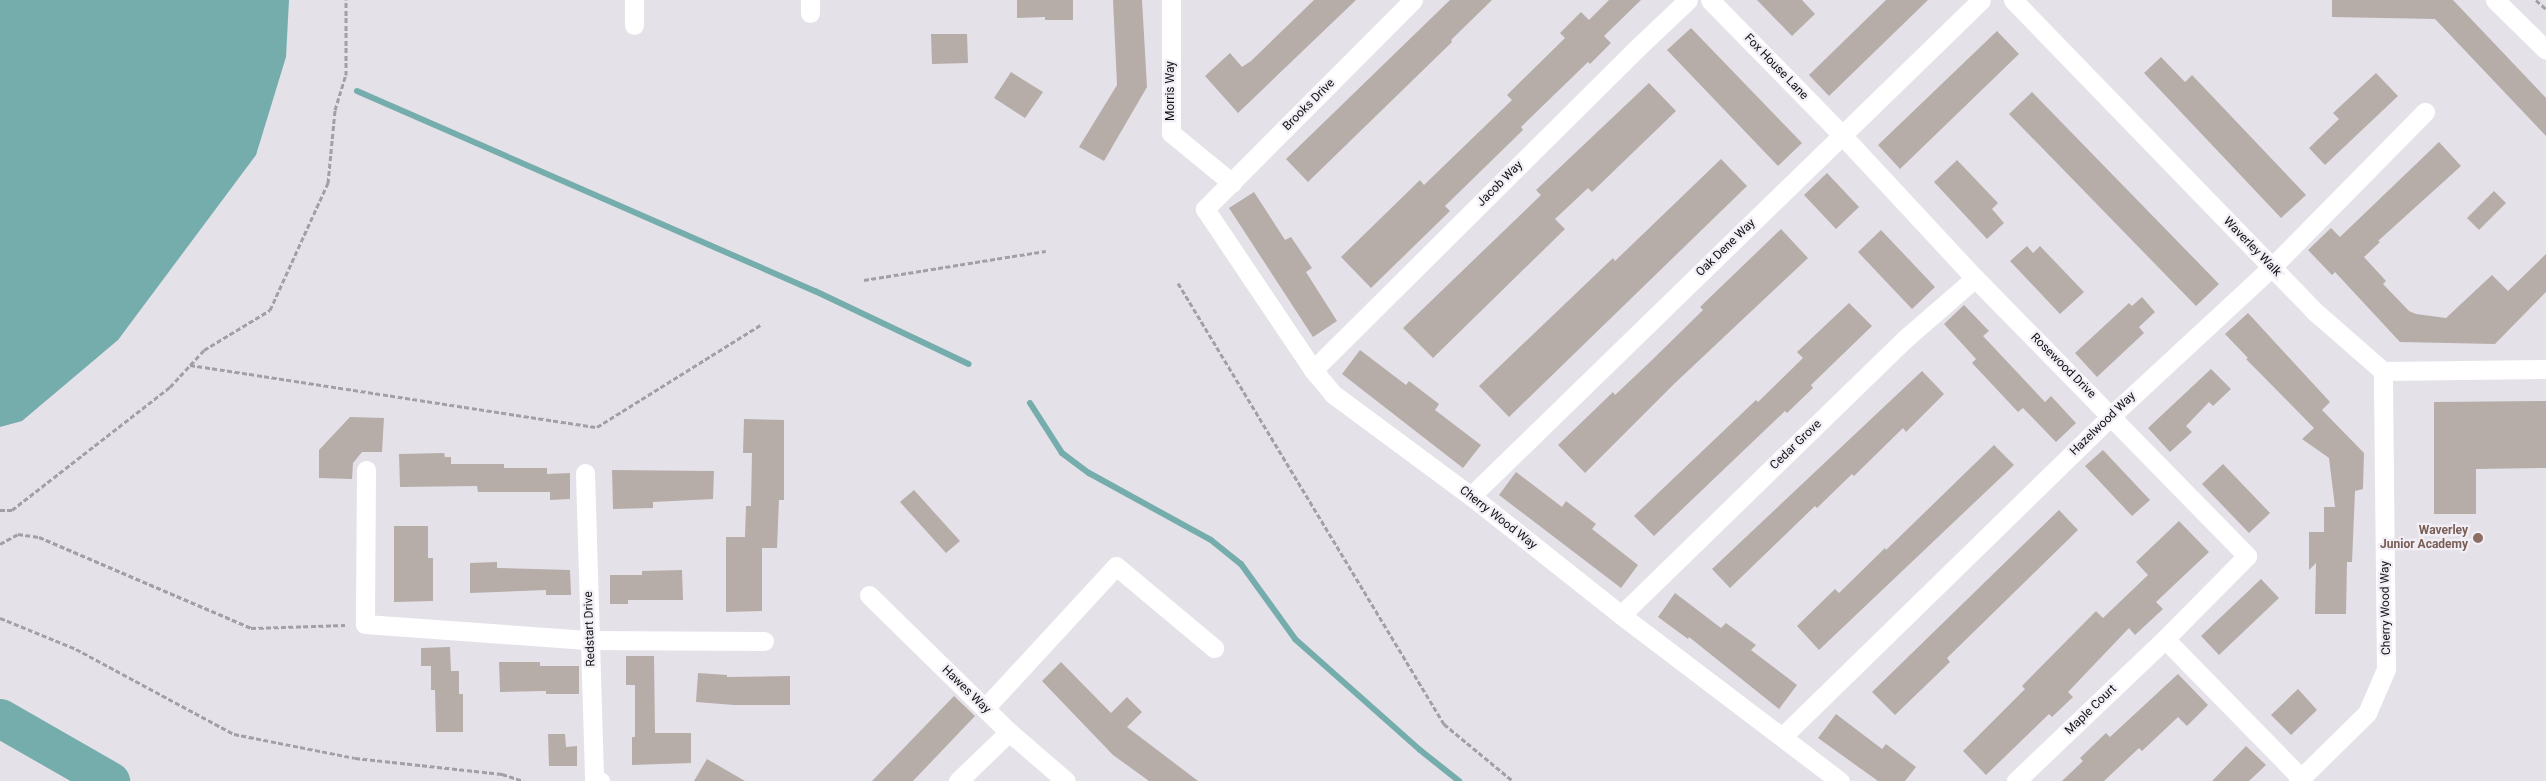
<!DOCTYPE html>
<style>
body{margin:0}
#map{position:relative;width:2546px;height:781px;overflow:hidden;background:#e5e1e9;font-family:Roboto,sans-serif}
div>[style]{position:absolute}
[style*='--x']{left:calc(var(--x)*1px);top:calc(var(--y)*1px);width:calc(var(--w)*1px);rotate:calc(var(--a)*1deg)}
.water>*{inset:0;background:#75adac}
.stream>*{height:6px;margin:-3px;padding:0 3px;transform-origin:3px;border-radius:3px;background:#75adac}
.river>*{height:39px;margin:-19.5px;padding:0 19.5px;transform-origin:19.5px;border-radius:19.5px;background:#75adac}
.building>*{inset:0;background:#b6ada9}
.path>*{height:3px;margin-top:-1.5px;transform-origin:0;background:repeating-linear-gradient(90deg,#a39fa6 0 5px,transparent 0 7.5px)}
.minor>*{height:19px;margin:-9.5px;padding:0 9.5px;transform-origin:9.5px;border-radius:9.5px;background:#fff}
.dots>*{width:14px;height:14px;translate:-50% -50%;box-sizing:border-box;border:2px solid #f2eef6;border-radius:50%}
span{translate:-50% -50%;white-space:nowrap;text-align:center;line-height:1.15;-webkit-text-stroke:4.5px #f2eef6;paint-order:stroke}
.street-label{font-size:12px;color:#121013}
.education-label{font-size:12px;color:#785e54;font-weight:700}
.right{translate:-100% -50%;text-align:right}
</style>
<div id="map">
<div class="water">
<div style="clip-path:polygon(0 0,289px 0,286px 57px,256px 155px,118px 340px,22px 421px,0 427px)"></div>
</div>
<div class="stream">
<div style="--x:357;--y:91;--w:500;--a:23.6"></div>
<div style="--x:815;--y:291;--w:170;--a:25.4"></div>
<div style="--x:1030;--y:403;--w:59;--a:57.4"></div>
<div style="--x:1062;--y:453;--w:34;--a:37"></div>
<div style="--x:1089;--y:473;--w:139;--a:28.8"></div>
<div style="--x:1211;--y:540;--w:38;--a:39"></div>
<div style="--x:1241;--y:564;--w:92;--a:54.2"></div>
<div style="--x:1295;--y:639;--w:167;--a:41.6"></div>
<div style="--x:1420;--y:750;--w:50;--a:38.5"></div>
</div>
<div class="river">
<div style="--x:0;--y:718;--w:127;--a:29.8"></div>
</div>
<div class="building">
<div style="clip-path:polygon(1017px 0,1073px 0,1073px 20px,1045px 20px,1045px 17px,1017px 18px)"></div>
<div style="clip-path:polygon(1113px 0,1142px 0,1147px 87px,1104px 161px,1079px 147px,1117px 85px)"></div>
<div style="clip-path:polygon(1314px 0,1356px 0,1238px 113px,1205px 76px,1230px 53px,1242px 67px,1251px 61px)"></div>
<div style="clip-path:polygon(1450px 0,1492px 0,1451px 40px,1452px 42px,1308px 182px,1286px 159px)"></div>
<div style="clip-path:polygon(1609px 0,1641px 0,1604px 36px,1611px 43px,1590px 64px,1588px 62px,1521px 127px,1523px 130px,1445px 206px,1450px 211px,1371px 288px,1341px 257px,1420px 180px,1424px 185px,1512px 100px,1507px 95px,1565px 38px,1560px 33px,1581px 12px,1589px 20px)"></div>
<div style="clip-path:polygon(1757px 0,1802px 0,1815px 14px,1792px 36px)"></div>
<div style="clip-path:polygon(1886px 0,1928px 0,1829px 96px,1809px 75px)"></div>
<div style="clip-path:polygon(2332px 0,2453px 0,2546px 98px,2546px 136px,2435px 19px,2332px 17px)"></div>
<div style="clip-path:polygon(1691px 28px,1802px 143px,1778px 166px,1667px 50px)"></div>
<div style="clip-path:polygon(1997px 31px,2019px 54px,1900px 169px,1878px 145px)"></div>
<div style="clip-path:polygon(931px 34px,967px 34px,968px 63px,932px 64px)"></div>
<div style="clip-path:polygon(2161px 57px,2185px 82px,2192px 75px,2306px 195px,2281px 218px,2144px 73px)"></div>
<div style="clip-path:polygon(1011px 72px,1043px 92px,1025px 118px,994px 98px)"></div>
<div style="clip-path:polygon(2376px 73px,2398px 96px,2325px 165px,2309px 148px,2339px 119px,2333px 113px)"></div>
<div style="clip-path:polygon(1649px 83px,1676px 111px,1592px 192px,1588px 188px,1555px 219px,1565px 229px,1433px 358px,1403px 328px,1541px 195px,1536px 190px)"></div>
<div style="clip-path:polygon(2032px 92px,2219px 284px,2196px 306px,2009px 114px)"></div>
<div style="clip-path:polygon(2439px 142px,2461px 166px,2378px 241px,2380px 242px,2364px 257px,2386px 281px,2383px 284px,2409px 311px,2416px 314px,2446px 318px,2492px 275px,2508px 291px,2546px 254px,2546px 292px,2495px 344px,2400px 342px,2335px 272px,2332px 275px,2308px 250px,2331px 228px,2340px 237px)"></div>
<div style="clip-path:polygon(1721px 159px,1747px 186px,1509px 417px,1479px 386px,1613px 258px,1615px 261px)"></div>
<div style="clip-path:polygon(1957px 160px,1998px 203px,1992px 209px,2004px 223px,1987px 239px,1934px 182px)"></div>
<div style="clip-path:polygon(1827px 173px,1859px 207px,1836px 229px,1804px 195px)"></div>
<div style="clip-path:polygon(2494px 191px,2506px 203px,2479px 230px,2467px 218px)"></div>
<div style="clip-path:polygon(1254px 192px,1285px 240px,1291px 237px,1312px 268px,1306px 272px,1337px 321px,1313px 337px,1229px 208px)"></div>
<div style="clip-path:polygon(1781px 229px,1808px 258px,1674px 384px,1585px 473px,1558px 445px,1613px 392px,1615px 395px,1651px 361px,1703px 310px,1700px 307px)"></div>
<div style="clip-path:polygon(1881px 230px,1935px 287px,1912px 309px,1858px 252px)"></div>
<div style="clip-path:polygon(2027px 246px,2033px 253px,2040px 246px,2084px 292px,2060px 314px,2010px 261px)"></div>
<div style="clip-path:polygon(2142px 297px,2155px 312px,2139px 327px,2144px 333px,2097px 377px,2075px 353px,2129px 303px,2132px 306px)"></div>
<div style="clip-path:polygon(1849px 303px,1872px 326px,1811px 385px,1813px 388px,1787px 413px,1785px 411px,1654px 536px,1634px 516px,1756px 400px,1758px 402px,1803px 358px,1797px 352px)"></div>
<div style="clip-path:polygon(1964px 305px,1989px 331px,1983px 336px,2045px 402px,2051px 396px,2076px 423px,2056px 442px,2023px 408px,2018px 412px,1972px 363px,1976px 359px,1944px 324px)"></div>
<div style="clip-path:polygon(2248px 313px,2330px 402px,2322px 410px,2364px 453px,2363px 489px,2355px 491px,2352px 562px,2347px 562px,2346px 614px,2315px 614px,2316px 563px,2309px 570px,2309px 532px,2324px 532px,2324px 507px,2335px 507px,2329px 458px,2302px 439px,2314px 428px,2246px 359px,2248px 358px,2225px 334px)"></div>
<div style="clip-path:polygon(1360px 350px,1406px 385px,1409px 381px,1439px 404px,1435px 410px,1481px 445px,1463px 468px,1342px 374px)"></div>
<div style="clip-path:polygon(2211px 369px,2231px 389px,2213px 406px,2209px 402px,2186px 426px,2192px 432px,2170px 452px,2148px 428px)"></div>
<div style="clip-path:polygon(1922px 371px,1944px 394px,1906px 432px,1903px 428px,1854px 476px,1852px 474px,1817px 508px,1815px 506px,1730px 588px,1712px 569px)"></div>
<div style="clip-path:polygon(2546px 401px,2546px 468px,2476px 469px,2476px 514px,2434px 514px,2434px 402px)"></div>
<div style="clip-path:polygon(350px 417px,384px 418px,382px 452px,362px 452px,353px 463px,352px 479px,319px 478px,319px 450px)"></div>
<div style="clip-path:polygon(744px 419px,784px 420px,784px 500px,779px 500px,777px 548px,762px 548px,762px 611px,726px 612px,726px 537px,745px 537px,746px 506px,751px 506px,752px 453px,743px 453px)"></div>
<div style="clip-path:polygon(1994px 445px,2014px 465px,1819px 650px,1797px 626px,1835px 589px,1839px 593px,1885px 548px,1886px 550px)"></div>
<div style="clip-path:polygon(2103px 450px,2150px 500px,2132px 516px,2085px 466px)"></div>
<div style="clip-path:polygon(444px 453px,445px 457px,451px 457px,451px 464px,504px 464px,504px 468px,547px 468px,547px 474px,570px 473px,570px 499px,550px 500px,550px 492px,478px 492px,477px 486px,400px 487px,399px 454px)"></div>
<div style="clip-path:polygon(2223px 464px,2270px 513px,2249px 533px,2202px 484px)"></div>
<div style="clip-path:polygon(612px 470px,714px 471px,713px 499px,653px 502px,653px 508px,613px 509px)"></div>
<div style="clip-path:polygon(1516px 472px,1562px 507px,1566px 501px,1596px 524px,1592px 529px,1638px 565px,1621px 588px,1499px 495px)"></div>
<div style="clip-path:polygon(914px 490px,960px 541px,946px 553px,900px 502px)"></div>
<div style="clip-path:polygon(2059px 510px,2078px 530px,1947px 658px,1950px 662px,1895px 715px,1872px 692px)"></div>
<div style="clip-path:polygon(2179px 521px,2209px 552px,2156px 602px,2163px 609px,2135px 635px,2129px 628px,2068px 692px,2073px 697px,2052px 717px,2049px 714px,1986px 775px,1963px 751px,2025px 689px,2022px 686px,2096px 611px,2103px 618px,2148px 575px,2136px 562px)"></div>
<div style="clip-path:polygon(394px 526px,428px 526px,428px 558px,433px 558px,433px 601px,394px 602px)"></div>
<div style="clip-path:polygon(497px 562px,497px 568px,570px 570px,571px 595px,546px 595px,546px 590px,470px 593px,470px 563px)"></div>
<div style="clip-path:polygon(682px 570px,683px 600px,628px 600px,628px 604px,610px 604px,610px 575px,642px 575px,642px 571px)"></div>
<div style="clip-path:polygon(2261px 579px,2279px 598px,2219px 655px,2201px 636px)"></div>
<div style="clip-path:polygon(1675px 593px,1721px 628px,1726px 623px,1756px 645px,1751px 650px,1797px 685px,1779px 709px,1689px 637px,1688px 639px,1658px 617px)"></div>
<div style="clip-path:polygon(450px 647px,451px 671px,459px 671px,459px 694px,463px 694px,463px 732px,436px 732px,435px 690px,431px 690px,431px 666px,421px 666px,421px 648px)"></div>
<div style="clip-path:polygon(626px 656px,654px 656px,655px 733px,691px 733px,691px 763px,632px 765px,632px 737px,635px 737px,635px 685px,626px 685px)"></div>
<div style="clip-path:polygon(499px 662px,540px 662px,540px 666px,579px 666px,579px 694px,546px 694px,546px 691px,500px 692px)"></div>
<div style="clip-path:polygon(1061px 662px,1111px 713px,1127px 697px,1142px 712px,1127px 727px,1198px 781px,1149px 781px,1113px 755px,1042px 681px)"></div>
<div style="clip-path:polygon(698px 673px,727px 675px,727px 677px,790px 676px,790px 705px,734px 705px,696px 702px)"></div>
<div style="clip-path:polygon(2178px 674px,2208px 705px,2187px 726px,2178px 717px,2142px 751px,2139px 748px,2104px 781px,2062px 781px,2083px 761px,2080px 758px,2106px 733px,2110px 737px)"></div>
<div style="clip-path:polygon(2298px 689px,2317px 710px,2291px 735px,2271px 715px)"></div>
<div style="clip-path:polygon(954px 696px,975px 716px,913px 781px,872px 781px)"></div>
<div style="clip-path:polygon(1836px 714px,1882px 749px,1886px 744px,1916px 767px,1905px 781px,1878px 781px,1818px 738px)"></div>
<div style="clip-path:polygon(548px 734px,565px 734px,566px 747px,577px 746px,577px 766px,549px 766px)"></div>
<div style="clip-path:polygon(2246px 746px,2266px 765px,2249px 781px,2212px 781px)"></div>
<div style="clip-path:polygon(707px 759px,745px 781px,694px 781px)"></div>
</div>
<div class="path">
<div style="--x:2536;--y:0;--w:13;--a:42"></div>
<div style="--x:864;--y:280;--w:184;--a:-9.1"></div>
<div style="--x:1178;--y:283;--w:515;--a:58.9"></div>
<div style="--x:1444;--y:724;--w:89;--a:39.6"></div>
<div style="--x:190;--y:365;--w:412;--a:8.7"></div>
<div style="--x:597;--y:427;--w:195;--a:-32"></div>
<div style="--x:0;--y:510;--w:12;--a:0"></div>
<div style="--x:12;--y:510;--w:200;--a:-37.9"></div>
<div style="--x:170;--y:387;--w:50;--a:-47.4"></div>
<div style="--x:204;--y:350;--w:77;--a:-31.2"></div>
<div style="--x:270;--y:310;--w:140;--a:-65.5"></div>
<div style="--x:328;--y:183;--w:73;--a:-84.5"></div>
<div style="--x:335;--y:110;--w:37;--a:-73"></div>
<div style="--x:346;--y:75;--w:75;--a:-90"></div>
<div style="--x:0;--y:544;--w:21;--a:-29"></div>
<div style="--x:18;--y:534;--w:21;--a:8"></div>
<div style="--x:39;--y:537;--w:231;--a:23.2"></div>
<div style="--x:251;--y:628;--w:94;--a:-1.8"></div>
<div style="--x:0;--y:618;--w:82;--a:22.2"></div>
<div style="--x:76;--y:649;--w:179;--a:28.3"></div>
<div style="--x:234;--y:734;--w:123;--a:11.2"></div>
<div style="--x:355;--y:758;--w:148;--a:6.2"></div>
<div style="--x:502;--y:774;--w:23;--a:18"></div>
</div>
<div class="minor">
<div style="--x:634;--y:0;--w:25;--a:90"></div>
<div style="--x:1171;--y:0;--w:133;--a:90"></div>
<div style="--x:1171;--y:133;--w:79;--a:39.3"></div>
<div style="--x:1413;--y:0;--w:295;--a:134.9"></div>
<div style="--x:1205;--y:209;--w:194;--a:56.1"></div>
<div style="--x:1313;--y:370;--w:31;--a:50"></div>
<div style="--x:1333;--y:394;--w:172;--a:36.5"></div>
<div style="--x:1471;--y:496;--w:191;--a:38.4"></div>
<div style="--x:1621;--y:615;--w:275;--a:37.2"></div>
<div style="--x:1710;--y:0;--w:187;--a:45.6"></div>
<div style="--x:1841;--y:134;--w:197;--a:47.1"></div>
<div style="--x:1975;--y:278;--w:389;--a:45.6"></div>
<div style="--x:2247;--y:556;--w:117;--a:134.7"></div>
<div style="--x:2165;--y:639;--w:206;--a:136.4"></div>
<div style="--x:2013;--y:0;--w:431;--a:45.9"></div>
<div style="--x:2313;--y:310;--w:93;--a:41.1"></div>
<div style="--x:2383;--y:371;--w:163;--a:-0.7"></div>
<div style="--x:2495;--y:0;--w:71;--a:44.4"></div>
<div style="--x:810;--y:13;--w:13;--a:-90"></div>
<div style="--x:1313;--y:370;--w:453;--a:-44.8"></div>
<div style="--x:1634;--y:51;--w:74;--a:-43.4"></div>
<div style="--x:366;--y:470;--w:154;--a:90.4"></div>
<div style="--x:365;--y:624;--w:226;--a:4.1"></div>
<div style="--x:590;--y:640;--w:174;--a:0.3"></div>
<div style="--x:585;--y:473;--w:305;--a:88.3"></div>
<div style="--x:594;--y:778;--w:7;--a:27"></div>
<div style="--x:1471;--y:496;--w:711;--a:-44.2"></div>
<div style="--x:869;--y:595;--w:196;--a:44.4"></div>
<div style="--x:1009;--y:732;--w:75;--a:40.7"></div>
<div style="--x:1621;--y:615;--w:397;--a:-44.2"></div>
<div style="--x:1906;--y:338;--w:91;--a:-41"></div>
<div style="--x:2165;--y:639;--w:194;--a:45.6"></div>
<div style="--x:985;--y:708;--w:193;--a:-47.3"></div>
<div style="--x:1116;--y:566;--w:128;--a:39.9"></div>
<div style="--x:1782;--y:737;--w:461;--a:-44.3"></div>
<div style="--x:2112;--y:415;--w:218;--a:-42.8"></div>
<div style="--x:2272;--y:267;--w:218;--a:-45.4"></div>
<div style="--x:958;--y:781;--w:71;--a:-43.9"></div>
<div style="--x:2298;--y:781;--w:97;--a:-44.6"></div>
<div style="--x:2367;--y:713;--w:48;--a:-66.6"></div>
<div style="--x:2386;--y:669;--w:298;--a:-90.6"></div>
</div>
<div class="dots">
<div style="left:2478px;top:538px;background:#8d6e63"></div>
</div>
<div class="street-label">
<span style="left:1776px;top:67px;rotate:46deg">Fox House Lane</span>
<span style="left:1171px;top:91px;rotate:-90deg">Morris Way</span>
<span style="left:1309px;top:105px;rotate:-45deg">Brooks Drive</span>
<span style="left:1500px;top:184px;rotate:-45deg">Jacob Way</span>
<span style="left:2252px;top:247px;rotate:46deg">Waverley Walk</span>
<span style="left:1726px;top:248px;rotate:-44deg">Oak Dene Way</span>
<span style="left:2063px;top:366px;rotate:45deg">Rosewood Drive</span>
<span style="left:2103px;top:424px;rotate:-44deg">Hazelwood Way</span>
<span style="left:1796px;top:445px;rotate:-44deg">Cedar Grove</span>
<span style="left:1498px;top:518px;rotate:38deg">Cherry Wood Way</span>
<span style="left:2386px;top:608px;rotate:-91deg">Cherry Wood Way</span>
<span style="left:590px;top:629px;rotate:-92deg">Redstart Drive</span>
<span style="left:966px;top:690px;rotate:44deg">Hawes Way</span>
<span style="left:2091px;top:710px;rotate:-44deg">Maple Court</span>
</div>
<div class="education-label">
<span class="right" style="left:2468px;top:538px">Waverley<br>Junior Academy</span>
</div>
</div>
